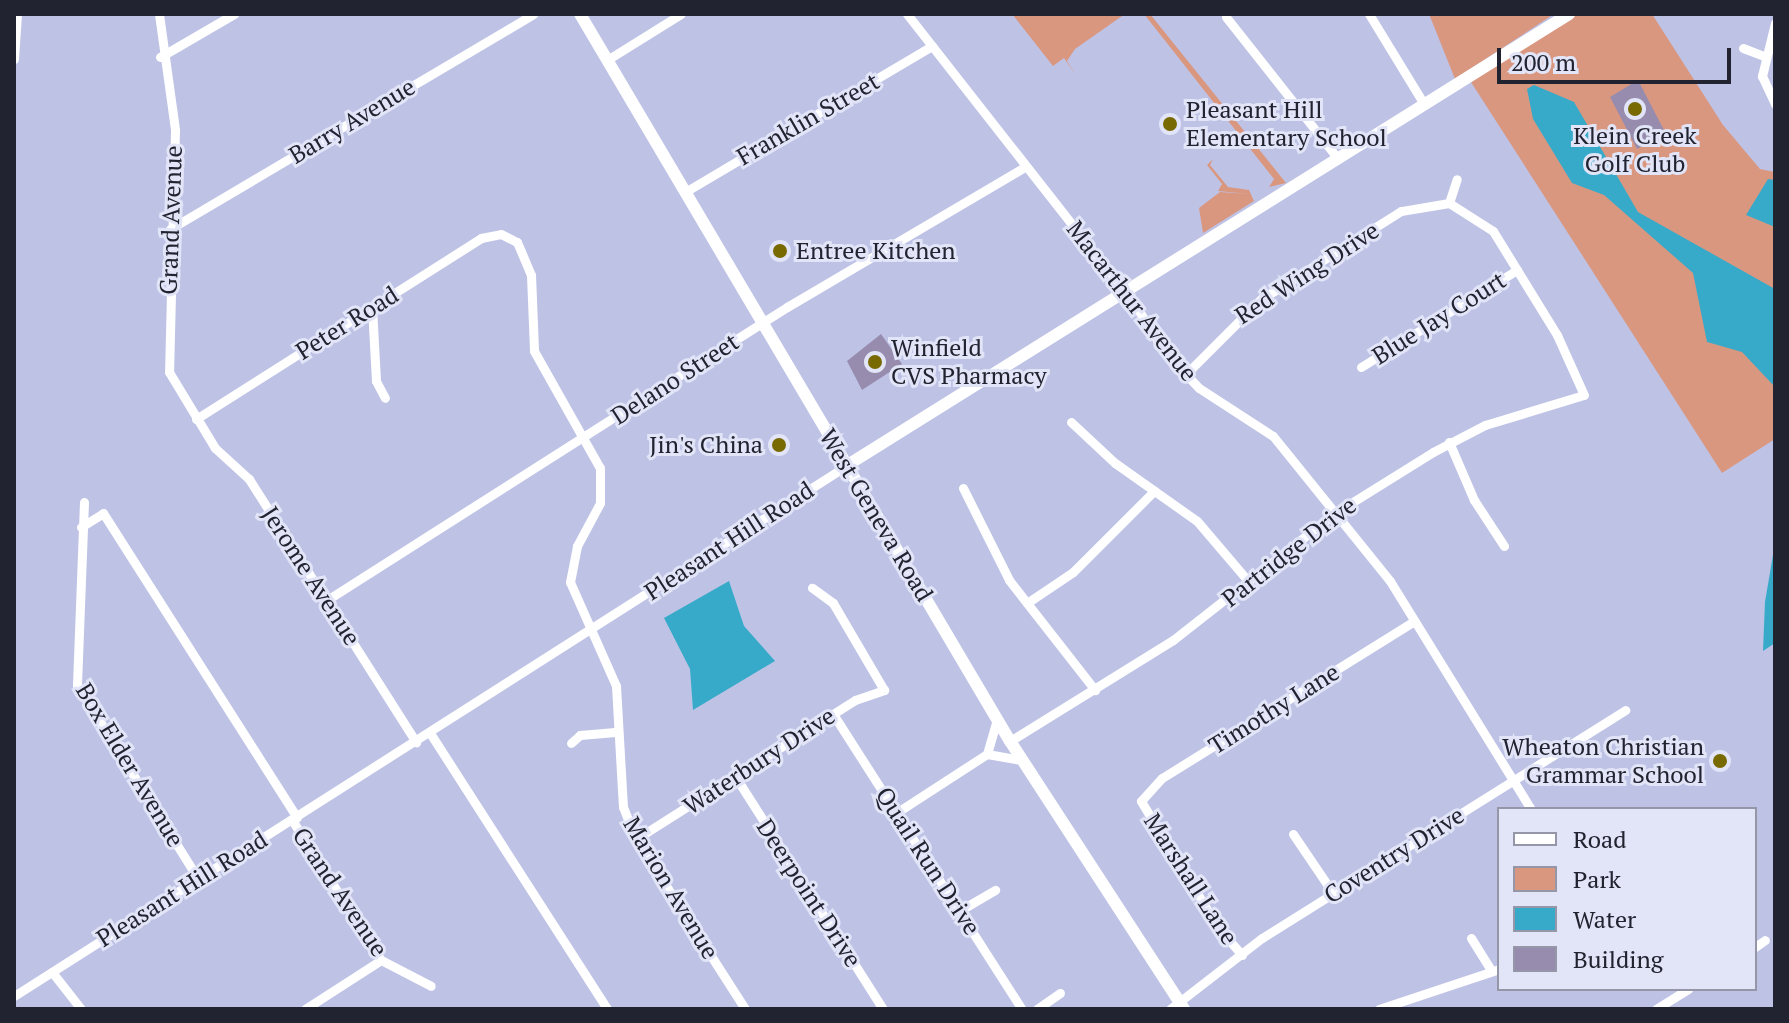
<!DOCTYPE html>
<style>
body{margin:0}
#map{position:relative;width:1789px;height:1023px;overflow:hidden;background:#bec3e6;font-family:"PT Serif",serif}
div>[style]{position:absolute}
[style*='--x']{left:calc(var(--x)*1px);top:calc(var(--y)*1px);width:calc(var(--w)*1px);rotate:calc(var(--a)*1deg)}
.green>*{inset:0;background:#da9780}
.water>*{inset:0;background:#37aac9}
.building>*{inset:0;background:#978cae}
.street>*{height:9px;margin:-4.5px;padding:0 4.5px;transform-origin:4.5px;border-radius:4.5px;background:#fff}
.secondary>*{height:12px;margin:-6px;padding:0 6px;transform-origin:6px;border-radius:6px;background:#fff}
.dots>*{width:22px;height:22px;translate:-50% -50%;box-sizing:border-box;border:4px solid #e2e5f7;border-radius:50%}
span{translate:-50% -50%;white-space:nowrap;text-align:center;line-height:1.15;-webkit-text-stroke:6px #e2e5f7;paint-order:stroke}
.poi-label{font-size:24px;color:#222331}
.left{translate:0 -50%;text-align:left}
.right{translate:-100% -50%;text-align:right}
.street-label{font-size:24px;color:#222331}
.frame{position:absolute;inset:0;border:16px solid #222331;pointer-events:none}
.legend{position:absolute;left:1497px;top:807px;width:260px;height:184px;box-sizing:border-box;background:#e2e5f7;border:2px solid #9597a8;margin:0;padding:10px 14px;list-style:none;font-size:24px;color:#222331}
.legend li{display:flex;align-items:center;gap:16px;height:40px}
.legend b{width:40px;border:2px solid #9597a8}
.scale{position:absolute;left:1497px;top:48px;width:234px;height:36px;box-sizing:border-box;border:4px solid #222331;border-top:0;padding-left:10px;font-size:24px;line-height:28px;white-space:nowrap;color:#222331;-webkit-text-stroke:6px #e2e5f7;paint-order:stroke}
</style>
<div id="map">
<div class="green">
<div style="clip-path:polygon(1012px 14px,1125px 14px,1075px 49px,1067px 61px,1076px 75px,1064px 58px,1053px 66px)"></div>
<div style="clip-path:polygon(1144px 14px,1150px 14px,1286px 183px,1269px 187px,1274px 179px)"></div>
<div style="clip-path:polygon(1429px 14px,1554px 14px,1455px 79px)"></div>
<div style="clip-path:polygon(1573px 14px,1652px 14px,1723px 125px,1760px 169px,1775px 172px,1775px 439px,1722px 473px,1469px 79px)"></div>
<div style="clip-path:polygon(1213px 159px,1210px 165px,1228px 187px,1249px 190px,1254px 201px,1203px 233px,1199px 208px,1220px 192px,1249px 194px,1218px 191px,1222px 184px,1207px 165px)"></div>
</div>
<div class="water">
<div style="clip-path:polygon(1534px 85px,1574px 102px,1638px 212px,1775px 289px,1775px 387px,1742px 352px,1707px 342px,1693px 273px,1604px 195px,1572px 183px,1533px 119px,1527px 89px)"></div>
<div style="clip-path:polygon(1768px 179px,1775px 180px,1775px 227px,1746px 215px)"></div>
<div style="clip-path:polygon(1775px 543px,1775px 643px,1763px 651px,1765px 602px)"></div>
<div style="clip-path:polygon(729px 581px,744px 626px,775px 661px,693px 710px,690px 669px,664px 618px)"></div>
</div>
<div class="building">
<div style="clip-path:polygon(1638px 80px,1666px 134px,1637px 149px,1610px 97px)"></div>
<div style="clip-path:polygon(881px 334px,902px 364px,862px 390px,847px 361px)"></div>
</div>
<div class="street">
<div style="--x:159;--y:14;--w:117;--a:82.1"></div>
<div style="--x:175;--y:130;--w:242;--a:91.4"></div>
<div style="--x:169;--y:372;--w:89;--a:58.8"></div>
<div style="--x:215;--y:448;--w:46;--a:42.4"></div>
<div style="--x:249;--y:479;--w:312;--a:57.6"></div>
<div style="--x:907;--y:14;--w:367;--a:51.9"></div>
<div style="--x:1134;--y:303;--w:57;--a:58"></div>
<div style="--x:1164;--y:351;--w:51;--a:46.6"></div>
<div style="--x:1199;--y:388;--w:88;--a:33"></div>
<div style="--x:1273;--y:436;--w:186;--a:51.1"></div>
<div style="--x:1390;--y:581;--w:268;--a:58.3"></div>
<div style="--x:1369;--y:14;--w:105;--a:58.6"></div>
<div style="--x:1226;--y:17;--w:181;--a:51.7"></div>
<div style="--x:1775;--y:23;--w:55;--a:103.8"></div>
<div style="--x:1762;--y:76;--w:31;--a:65"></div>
<div style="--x:1743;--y:48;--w:22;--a:21"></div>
<div style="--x:160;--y:57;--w:86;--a:-30.2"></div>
<div style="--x:14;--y:59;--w:45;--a:-86.2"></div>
<div style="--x:607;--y:60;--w:87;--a:-31.9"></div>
<div style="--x:685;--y:192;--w:287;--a:-30.6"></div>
<div style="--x:1449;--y:203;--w:25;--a:-72"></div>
<div style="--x:170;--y:229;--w:422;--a:-30.6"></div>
<div style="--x:372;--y:307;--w:74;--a:86.9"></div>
<div style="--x:376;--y:381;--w:19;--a:62"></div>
<div style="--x:1361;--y:367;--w:184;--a:-31.9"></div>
<div style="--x:196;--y:419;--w:338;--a:-32.4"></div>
<div style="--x:481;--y:238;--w:20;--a:-11"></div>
<div style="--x:501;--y:234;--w:18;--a:27"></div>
<div style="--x:517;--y:242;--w:36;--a:67"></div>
<div style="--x:531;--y:275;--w:76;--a:87.7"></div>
<div style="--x:534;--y:351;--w:134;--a:60.6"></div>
<div style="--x:600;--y:468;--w:35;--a:90"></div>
<div style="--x:600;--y:503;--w:49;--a:118.1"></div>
<div style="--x:577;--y:546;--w:37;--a:101"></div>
<div style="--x:570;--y:582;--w:114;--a:66.1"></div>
<div style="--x:616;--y:686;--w:121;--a:86.7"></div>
<div style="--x:623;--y:807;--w:35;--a:68"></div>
<div style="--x:636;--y:839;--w:202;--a:57.3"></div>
<div style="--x:1071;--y:422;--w:60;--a:43"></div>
<div style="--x:1115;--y:463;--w:100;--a:35.3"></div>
<div style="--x:1197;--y:521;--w:80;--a:49.6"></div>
<div style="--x:1449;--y:442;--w:63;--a:66.7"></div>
<div style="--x:1474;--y:500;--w:55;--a:56.9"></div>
<div style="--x:963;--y:488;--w:103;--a:63.4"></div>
<div style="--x:1009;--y:580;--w:140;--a:52"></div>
<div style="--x:84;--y:502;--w:183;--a:92.2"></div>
<div style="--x:77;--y:685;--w:229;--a:58"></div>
<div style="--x:81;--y:527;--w:26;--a:-32"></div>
<div style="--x:103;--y:513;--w:361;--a:57.5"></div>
<div style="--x:327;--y:600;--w:545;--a:-32.5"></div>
<div style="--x:787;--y:307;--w:277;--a:-30.5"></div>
<div style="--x:1027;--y:603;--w:55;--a:-34"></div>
<div style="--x:1073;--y:572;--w:115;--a:-45"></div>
<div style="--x:833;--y:714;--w:350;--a:57.4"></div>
<div style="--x:430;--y:733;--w:328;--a:57.3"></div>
<div style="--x:1010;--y:741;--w:192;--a:-31.8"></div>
<div style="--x:1173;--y:640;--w:206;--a:-38.1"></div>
<div style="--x:1335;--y:513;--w:115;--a:-31.9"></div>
<div style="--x:1433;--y:452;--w:59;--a:-27.4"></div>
<div style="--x:1485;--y:425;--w:103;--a:-16.9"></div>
<div style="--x:1584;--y:395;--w:66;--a:-114.2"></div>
<div style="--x:1557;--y:335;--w:122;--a:-121.6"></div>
<div style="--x:1493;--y:231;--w:52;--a:-147.5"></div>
<div style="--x:1449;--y:203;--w:49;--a:170.5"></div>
<div style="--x:1401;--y:211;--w:165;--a:147.8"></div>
<div style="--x:1261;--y:299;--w:107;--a:135"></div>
<div style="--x:571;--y:743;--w:12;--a:-42"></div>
<div style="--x:580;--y:735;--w:38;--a:-5"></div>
<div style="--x:987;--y:754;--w:36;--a:-74"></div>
<div style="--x:735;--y:776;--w:276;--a:57.6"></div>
<div style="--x:896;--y:813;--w:108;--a:-33"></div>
<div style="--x:987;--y:754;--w:36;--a:10"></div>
<div style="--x:292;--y:820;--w:166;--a:57.6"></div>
<div style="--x:381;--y:960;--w:56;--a:27.5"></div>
<div style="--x:1293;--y:834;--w:71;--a:55.9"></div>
<div style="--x:636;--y:839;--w:259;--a:-32.4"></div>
<div style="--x:855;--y:700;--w:31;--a:-19"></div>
<div style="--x:884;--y:690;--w:101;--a:-120.4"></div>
<div style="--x:833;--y:603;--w:26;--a:-144"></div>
<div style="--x:959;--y:911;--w:42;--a:-30.3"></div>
<div style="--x:1471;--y:938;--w:39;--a:58"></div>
<div style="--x:1755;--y:947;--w:12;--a:-35"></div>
<div style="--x:1242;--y:955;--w:35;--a:-131"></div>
<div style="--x:1219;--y:929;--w:150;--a:-121.4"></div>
<div style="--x:1141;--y:801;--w:31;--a:-48"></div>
<div style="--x:1162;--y:778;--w:296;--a:-31.9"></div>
<div style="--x:52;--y:972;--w:47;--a:51.9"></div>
<div style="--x:14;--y:996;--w:986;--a:-32.5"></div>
<div style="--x:305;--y:1009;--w:90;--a:-32.8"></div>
<div style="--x:1037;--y:1009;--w:28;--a:-35"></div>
<div style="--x:1170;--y:1009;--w:116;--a:-37.7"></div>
<div style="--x:1262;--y:938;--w:429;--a:-32.1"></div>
<div style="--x:1379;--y:1009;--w:126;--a:-18.4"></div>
<div style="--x:1656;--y:1009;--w:38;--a:-32"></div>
</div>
<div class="secondary">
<div style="--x:580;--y:14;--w:845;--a:59.4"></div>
<div style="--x:1010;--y:741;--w:320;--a:57"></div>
<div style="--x:846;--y:466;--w:853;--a:-32.01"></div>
</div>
<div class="dots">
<div style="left:1635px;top:109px;background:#786900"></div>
<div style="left:1170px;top:124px;background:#786900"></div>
<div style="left:780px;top:251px;background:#786900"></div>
<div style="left:875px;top:362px;background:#786900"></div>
<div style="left:779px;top:445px;background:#786900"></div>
<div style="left:1720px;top:761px;background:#786900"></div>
</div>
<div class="poi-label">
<span class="left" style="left:1186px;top:124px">Pleasant Hill<br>Elementary School</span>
<span style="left:1635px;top:150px">Klein Creek<br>Golf Club</span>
<span class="left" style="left:796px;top:251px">Entree Kitchen</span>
<span class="left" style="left:891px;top:362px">Winfield<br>CVS Pharmacy</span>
<span class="right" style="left:763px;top:445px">Jin's China</span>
<span class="right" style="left:1704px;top:761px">Wheaton Christian<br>Grammar School</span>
</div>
<div class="street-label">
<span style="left:808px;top:119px;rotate:-30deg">Franklin Street</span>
<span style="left:352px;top:121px;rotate:-31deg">Barry Avenue</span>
<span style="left:171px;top:220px;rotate:-88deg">Grand Avenue</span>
<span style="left:1307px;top:273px;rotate:-33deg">Red Wing Drive</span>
<span style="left:1132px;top:301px;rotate:52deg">Macarthur Avenue</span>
<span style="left:1439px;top:318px;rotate:-32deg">Blue Jay Court</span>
<span style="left:347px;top:323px;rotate:-32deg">Peter Road</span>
<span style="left:675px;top:379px;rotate:-33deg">Delano Street</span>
<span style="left:876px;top:515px;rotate:59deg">West Geneva Road</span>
<span style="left:729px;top:541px;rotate:-33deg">Pleasant Hill Road</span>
<span style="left:1289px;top:552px;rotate:-38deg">Partridge Drive</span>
<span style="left:311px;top:576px;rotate:57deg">Jerome Avenue</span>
<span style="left:1274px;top:709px;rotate:-32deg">Timothy Lane</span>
<span style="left:759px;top:761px;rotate:-33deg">Waterbury Drive</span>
<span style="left:130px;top:765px;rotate:59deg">Box Elder Avenue</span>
<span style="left:1394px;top:855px;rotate:-32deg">Coventry Drive</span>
<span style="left:928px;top:861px;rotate:57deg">Quail Run Drive</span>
<span style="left:1191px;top:879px;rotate:57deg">Marshall Lane</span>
<span style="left:671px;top:888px;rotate:59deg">Marion Avenue</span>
<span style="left:182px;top:889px;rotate:-32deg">Pleasant Hill Road</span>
<span style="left:340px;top:892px;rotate:56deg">Grand Avenue</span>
<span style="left:809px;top:893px;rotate:57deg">Deerpoint Drive</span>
</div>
<div class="frame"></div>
<ul class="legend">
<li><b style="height:10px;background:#fff"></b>Road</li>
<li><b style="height:22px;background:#da9780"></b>Park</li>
<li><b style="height:22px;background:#37aac9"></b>Water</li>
<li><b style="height:22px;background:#978cae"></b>Building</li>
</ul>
<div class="scale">200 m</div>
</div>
